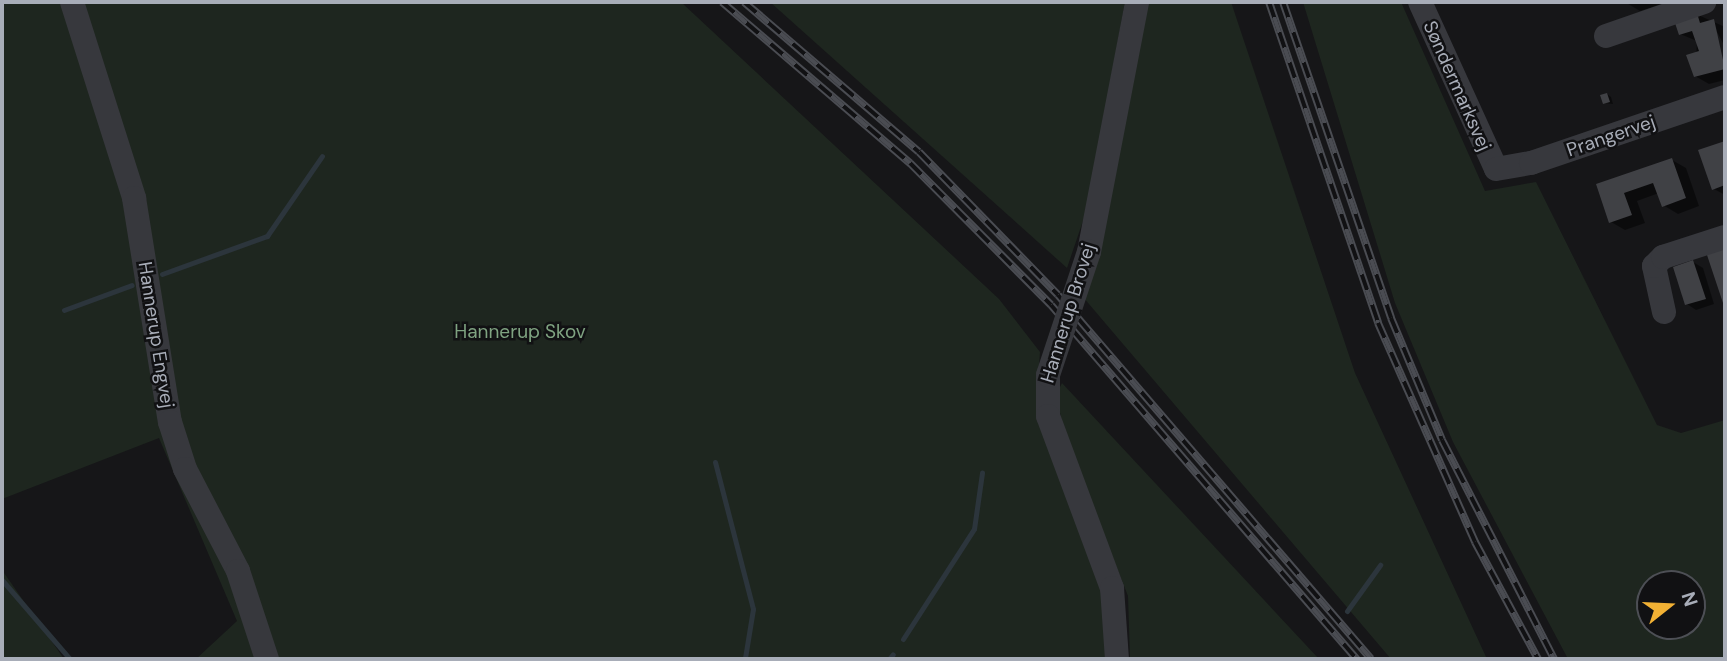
<!DOCTYPE html>
<meta charset="utf-8">
<style>
body{margin:0}
#map{position:relative;width:1727px;height:661px;overflow:hidden;background:#161618;font-family:"DM Sans",sans-serif}
div>[style]{position:absolute}
[style*='--x']{left:calc(var(--x)*1px);top:calc(var(--y)*1px);width:calc(var(--w)*1px);rotate:calc(var(--a)*1deg)}
.green>*{inset:0;background:#1e261f}
.shadow>*{inset:0;background:#0007}
.stream>*{height:5px;margin:-2.5px;padding:0 2.5px;transform-origin:2.5px;border-radius:2.5px;background:#2c353c}
.building>*{inset:0;background:#404145}
.minor>*{height:24px;margin:-12px;padding:0 12px;transform-origin:12px;border-radius:12px;background:#37383d}
.rail>*{height:8px;margin-top:-4px;transform-origin:0;background:repeating-linear-gradient(90deg,#111113 0 16px,#4a4c52 0 32px);box-sizing:border-box;border-block:2px solid #4a4c52}
.minor-bridge>*{height:24px;margin:-12px;padding:0 12px;transform-origin:12px;border-radius:12px;background:#37383d}
span{translate:-50% -50%;white-space:nowrap;text-align:center;line-height:1.15;-webkit-text-stroke:5px #111113;paint-order:stroke}
.street-label{font-size:19px;color:#a8adb8}
.park-label{font-size:19px;color:#7fa381}
.frame{position:absolute;inset:0;border:4px solid #a8adb8;pointer-events:none}
.north{position:absolute;left:1636px;top:570px;width:70px;height:70px;box-sizing:border-box;background:#111113;border:2px solid #4d4f55;border-radius:50%;rotate:72deg;font-size:19px;font-weight:700;line-height:28px;text-align:center;color:#a8adb8}
.north::after{content:'';display:block;margin:auto;width:24px;height:32px;background:#f2b134;clip-path:polygon(50% 0,100% 100%,50% 72%,0 100%)}
</style>
<div id="map">
<div class="green">
<div style="clip-path:polygon(2px 2px,67px 2px,126px 196px,166px 431px,219px 541px,260px 659px,196px 659px,237px 621px,159px 438px,2px 499px)"></div>
<div style="clip-path:polygon(81px 2px,681px 2px,999px 299px,1040px 352px,1036px 402px,1105px 587px,1109px 659px,275px 659px,183px 439px)"></div>
<div style="clip-path:polygon(770px 2px,1125px 2px,1087px 209px,1067px 268px)"></div>
<div style="clip-path:polygon(1145px 2px,1231px 2px,1355px 373px,1487px 659px,1391px 659px,1083px 297px)"></div>
<div style="clip-path:polygon(evenodd,1303px 2px,1401px 2px,1485px 191px,1536px 182px,1657px 425px,1681px 433px,1725px 420px,1725px 659px,1568px 659px,1453px 442px,1395px 303px,1303px 2px,1692px 584px,1692px 626px,1650px 626px,1650px 584px,1692px 584px)"></div>
<div style="clip-path:polygon(1062px 383px,1319px 659px,1130px 659px,1128px 596px,1066px 439px,1056px 395px)"></div>
<div style="clip-path:polygon(2px 570px,64px 659px,2px 659px)"></div>
</div>
<div class="shadow">
<div style="clip-path:polygon(1625px 2px,1668px 2px,1640px 11px)"></div>
<div style="clip-path:polygon(1696px 14px,1725px 27px,1725px 47px,1716px 30px,1725px 80px,1709px 84px,1695px 76px,1697px 41px,1680px 34px)"></div>
<div style="clip-path:polygon(1607px 94px,1611px 97px,1613px 104px,1604px 103px)"></div>
<div style="clip-path:polygon(1725px 143px,1725px 195px,1714px 189px,1701px 151px)"></div>
<div style="clip-path:polygon(1672px 160px,1686px 168px,1699px 206px,1678px 214px,1663px 205px,1659px 193px,1637px 201px,1645px 223px,1625px 230px,1611px 222px,1598px 185px)"></div>
<div style="clip-path:polygon(1693px 262px,1703px 268px,1714px 304px,1696px 310px,1687px 304px)"></div>
</div>
<div class="stream">
<div style="--x:162;--y:274;--w:112;--a:-19.9"></div>
<div style="--x:267;--y:236;--w:97;--a:-55.5"></div>
<div style="--x:64;--y:310;--w:72;--a:-20.2"></div>
<div style="--x:715;--y:462;--w:152;--a:75.5"></div>
<div style="--x:753;--y:609;--w:50;--a:99.3"></div>
<div style="--x:2;--y:580;--w:104;--a:49.3"></div>
<div style="--x:1347;--y:611;--w:57;--a:-54.3"></div>
<div style="--x:903;--y:639;--w:131;--a:-57.2"></div>
<div style="--x:974;--y:529;--w:57;--a:-81.9"></div>
<div style="--x:889;--y:659;--w:6;--a:-51"></div>
</div>
<div class="building">
<div style="clip-path:polygon(1697px 13px,1700px 23px,1714px 19px,1725px 69px,1694px 77px,1686px 55px,1699px 51px,1692px 31px,1679px 35px,1674px 20px)"></div>
<div style="clip-path:polygon(1607px 93px,1610px 102px,1603px 104px,1600px 95px)"></div>
<div style="clip-path:polygon(1725px 141px,1725px 185px,1712px 190px,1698px 150px)"></div>
<div style="clip-path:polygon(1672px 158px,1686px 198px,1662px 207px,1653px 183px,1624px 193px,1632px 215px,1609px 223px,1596px 184px)"></div>
<div style="clip-path:polygon(1725px 242px,1725px 309px,1705px 249px)"></div>
<div style="clip-path:polygon(1693px 260px,1706px 299px,1685px 305px,1673px 267px)"></div>
</div>
<div class="minor">
<div style="--x:72;--y:2;--w:206;--a:72.4"></div>
<div style="--x:134;--y:198;--w:227;--a:80.9"></div>
<div style="--x:170;--y:422;--w:49;--a:72.3"></div>
<div style="--x:185;--y:469;--w:115;--a:62.5"></div>
<div style="--x:238;--y:571;--w:93;--a:71.8"></div>
<div style="--x:1420;--y:2;--w:183;--a:65.5"></div>
<div style="--x:1496;--y:169;--w:36;--a:-10"></div>
<div style="--x:1531;--y:163;--w:205;--a:-18.8"></div>
<div style="--x:1606;--y:36;--w:104;--a:-19.1"></div>
<div style="--x:1089;--y:252;--w:255;--a:-79.1"></div>
<div style="--x:1664;--y:312;--w:47;--a:-102.3"></div>
<div style="--x:1654;--y:266;--w:13;--a:-45"></div>
<div style="--x:1663;--y:257;--w:65;--a:-17.9"></div>
<div style="--x:1048;--y:375;--w:41;--a:90"></div>
<div style="--x:1048;--y:416;--w:184;--a:69.6"></div>
<div style="--x:1112;--y:588;--w:71;--a:86"></div>
</div>
<div class="rail">
<div style="--x:722;--y:2;--w:248;--a:40.6"></div>
<div style="--x:910;--y:163;--w:200;--a:45.2"></div>
<div style="--x:1051;--y:305;--w:468;--a:49.2"></div>
<div style="--x:744;--y:2;--w:230;--a:40.6"></div>
<div style="--x:919;--y:152;--w:199;--a:45.8"></div>
<div style="--x:1058;--y:295;--w:480;--a:49.3"></div>
<div style="--x:1269;--y:2;--w:339;--a:71.2"></div>
<div style="--x:1378;--y:323;--w:240;--a:66.1"></div>
<div style="--x:1475;--y:542;--w:133;--a:61.7"></div>
<div style="--x:1283;--y:2;--w:334;--a:71.1"></div>
<div style="--x:1391;--y:318;--w:132;--a:67.3"></div>
<div style="--x:1442;--y:440;--w:246;--a:62.9"></div>
</div>
<div class="minor-bridge">
<div style="--x:1048;--y:375;--w:130;--a:-71.6"></div>
</div>
<div class="street-label">
<span style="left:1457px;top:86px;rotate:66deg">Søndermarksvej</span>
<span style="left:1611px;top:136px;rotate:-19deg">Prangervej</span>
<span style="left:1068px;top:313px;rotate:-73deg">Hannerup Brovej</span>
<span style="left:156px;top:335px;rotate:81deg">Hannerup Engvej</span>
</div>
<div class="park-label">
<span style="left:520px;top:332px">Hannerup Skov</span>
</div>
<div class="frame"></div>
<div class="north">N</div>
</div>
